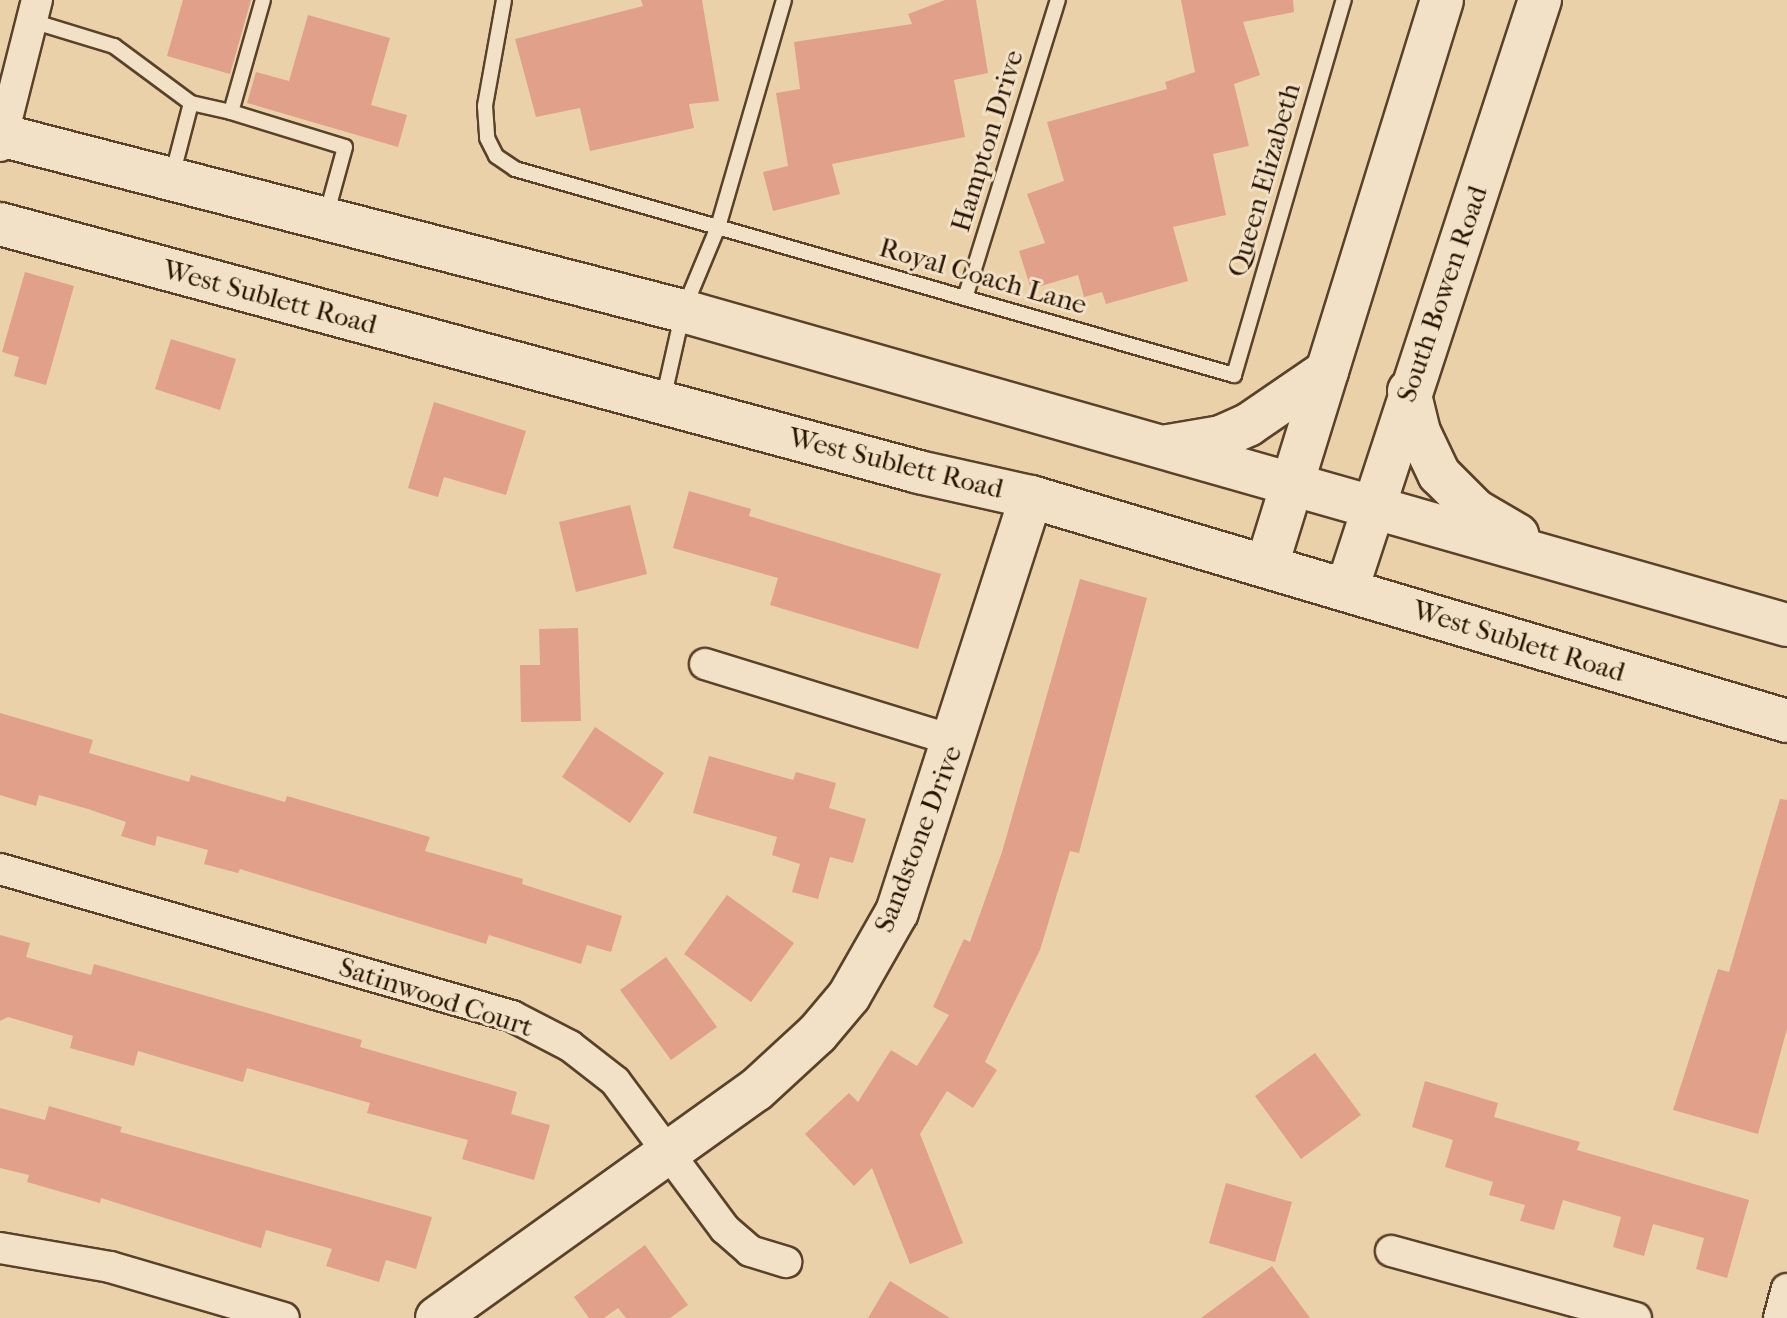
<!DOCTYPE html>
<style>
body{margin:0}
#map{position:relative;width:1787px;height:1318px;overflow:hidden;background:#ebd1a9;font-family:"IM FELL French Canon",serif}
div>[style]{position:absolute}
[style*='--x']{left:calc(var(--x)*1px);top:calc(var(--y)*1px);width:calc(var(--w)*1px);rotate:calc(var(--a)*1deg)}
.building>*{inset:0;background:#e0a08a}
.roads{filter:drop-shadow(2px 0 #5a422a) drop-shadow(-2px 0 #5a422a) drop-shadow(0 2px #5a422a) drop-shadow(0 -2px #5a422a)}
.lane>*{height:14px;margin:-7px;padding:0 7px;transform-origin:7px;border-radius:7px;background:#f2e1c7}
.street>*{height:30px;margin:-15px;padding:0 15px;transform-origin:15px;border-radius:15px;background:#f2e1c7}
.secondary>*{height:42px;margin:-21px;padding:0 21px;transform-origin:21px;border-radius:21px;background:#f2e1c7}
span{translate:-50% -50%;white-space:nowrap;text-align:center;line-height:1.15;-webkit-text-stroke:6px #f2e1c7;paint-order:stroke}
.street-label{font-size:28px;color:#2a1300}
</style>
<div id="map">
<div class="building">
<div style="clip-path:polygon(183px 0,251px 0,230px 74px,167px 56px)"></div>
<div style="clip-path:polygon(641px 0,702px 0,719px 101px,689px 104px,694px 128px,590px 151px,580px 108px,536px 117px,515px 39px,643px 6px)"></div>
<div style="clip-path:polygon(945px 0,976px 0,988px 73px,954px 80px,965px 137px,832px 164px,840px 194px,773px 211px,763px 172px,788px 166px,776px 93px,800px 89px,794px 42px,912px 24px,908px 14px)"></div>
<div style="clip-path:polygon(1181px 0,1293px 0,1294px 12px,1243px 22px,1260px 75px,1234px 84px,1249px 146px,1213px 154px,1226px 215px,1173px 227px,1188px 281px,1106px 304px,1102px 292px,1084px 297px,1078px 275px,1031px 289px,1019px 251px,1045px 243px,1027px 194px,1064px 181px,1047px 122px,1167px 89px,1165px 82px,1195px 72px)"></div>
<div style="clip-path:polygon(308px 15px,390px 38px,371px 105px,407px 115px,398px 147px,247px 103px,256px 72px,289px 81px)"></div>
<div style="clip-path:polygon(25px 272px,74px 286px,46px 385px,14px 376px,19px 357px,2px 352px)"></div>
<div style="clip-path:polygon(171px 339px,236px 359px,220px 410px,155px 389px)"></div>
<div style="clip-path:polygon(434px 402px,526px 431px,506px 495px,444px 477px,438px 497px,408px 488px)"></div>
<div style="clip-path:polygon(689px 491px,751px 509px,749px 516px,941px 574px,918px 649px,770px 605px,778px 578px,673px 548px)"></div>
<div style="clip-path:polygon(630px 505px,647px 574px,576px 592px,559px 522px)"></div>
<div style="clip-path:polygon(1080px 579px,1147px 598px,1079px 853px,1070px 851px,1040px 950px,985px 1062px,997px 1070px,973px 1108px,947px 1091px,920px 1134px,963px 1243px,910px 1264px,872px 1168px,854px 1186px,805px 1134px,849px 1093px,858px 1102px,891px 1050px,917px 1066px,949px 1015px,933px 1007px,964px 939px,970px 942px,1002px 852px)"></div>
<div style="clip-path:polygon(578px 628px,581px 721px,521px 722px,520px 665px,540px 665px,539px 629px)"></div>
<div style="clip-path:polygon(0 713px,93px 740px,89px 753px,189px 782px,191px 775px,285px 802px,287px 796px,430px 837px,425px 851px,523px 879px,522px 884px,622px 916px,611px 952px,587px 945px,581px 964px,489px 935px,486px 944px,240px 869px,238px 873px,204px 864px,208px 850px,157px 836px,155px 846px,121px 836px,126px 822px,88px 809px,39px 795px,36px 806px,0 795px)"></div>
<div style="clip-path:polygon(595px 727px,664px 773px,630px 823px,562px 777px)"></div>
<div style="clip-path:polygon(709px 756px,793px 780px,796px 772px,836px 783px,829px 808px,866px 819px,853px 863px,830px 857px,818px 899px,792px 892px,800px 864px,772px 855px,777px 837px,693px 813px)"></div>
<div style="clip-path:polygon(1780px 799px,1787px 800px,1787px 1029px,1758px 1134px,1673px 1110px,1718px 969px,1729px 972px)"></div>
<div style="clip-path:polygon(727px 895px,794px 943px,751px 1002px,684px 954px)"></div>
<div style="clip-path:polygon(0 935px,30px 943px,26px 957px,91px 975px,94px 964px,362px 1040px,360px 1047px,517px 1092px,511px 1114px,550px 1125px,534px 1180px,462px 1159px,468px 1140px,367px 1113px,370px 1103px,247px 1068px,243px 1082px,138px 1051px,134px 1066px,70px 1048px,73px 1036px,8px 1017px,0 1021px)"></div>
<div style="clip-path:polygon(666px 957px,717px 1027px,671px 1060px,620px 990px)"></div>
<div style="clip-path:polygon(1315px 1053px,1361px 1115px,1301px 1159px,1255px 1096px)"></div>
<div style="clip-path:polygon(1425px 1081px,1498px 1103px,1494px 1117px,1580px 1142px,1577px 1150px,1749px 1200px,1727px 1278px,1696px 1269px,1704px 1238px,1653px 1224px,1644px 1256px,1613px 1247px,1621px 1217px,1563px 1200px,1554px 1230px,1520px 1221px,1525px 1205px,1489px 1195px,1493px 1182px,1445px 1167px,1453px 1140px,1412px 1127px)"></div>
<div style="clip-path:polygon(49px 1106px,122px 1127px,120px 1132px,432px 1217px,416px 1269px,386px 1260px,379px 1282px,326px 1266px,332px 1249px,266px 1230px,261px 1248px,101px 1198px,100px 1203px,27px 1182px,29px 1175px,0 1168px,0 1108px,45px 1120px)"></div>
<div style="clip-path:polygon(1226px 1183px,1292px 1202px,1275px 1262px,1209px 1243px)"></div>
<div style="clip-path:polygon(645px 1245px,688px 1305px,670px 1318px,626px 1318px,618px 1308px,604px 1318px,589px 1318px,574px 1297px)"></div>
<div style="clip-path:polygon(1272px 1266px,1310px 1318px,1201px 1318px)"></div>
<div style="clip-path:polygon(890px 1281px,950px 1318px,868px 1318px)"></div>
</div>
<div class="roads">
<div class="lane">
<div style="--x:504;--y:0;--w:108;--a:100.2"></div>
<div style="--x:485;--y:106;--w:32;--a:86"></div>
<div style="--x:487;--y:138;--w:20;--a:63"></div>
<div style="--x:496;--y:156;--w:23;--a:34"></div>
<div style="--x:515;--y:169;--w:748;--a:15.99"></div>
<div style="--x:1234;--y:375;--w:391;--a:-73.7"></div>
<div style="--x:32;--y:21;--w:86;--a:17"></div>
<div style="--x:114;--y:46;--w:96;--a:36.5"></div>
<div style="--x:191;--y:103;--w:41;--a:12.7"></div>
<div style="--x:231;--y:112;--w:116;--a:-74.1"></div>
<div style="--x:231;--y:112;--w:119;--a:17.1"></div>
<div style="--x:345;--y:147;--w:72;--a:105.4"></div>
<div style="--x:172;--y:176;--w:75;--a:-75.4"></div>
<div style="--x:965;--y:298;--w:312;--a:-72.7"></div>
<div style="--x:663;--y:400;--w:91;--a:-77.3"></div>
<div style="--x:683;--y:311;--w:91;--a:-67.4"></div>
<div style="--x:718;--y:227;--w:236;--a:-73.8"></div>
</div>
<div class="street">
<div style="--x:0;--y:146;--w:151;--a:-75.8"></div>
<div style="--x:705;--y:664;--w:263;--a:17.1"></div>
<div style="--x:0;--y:869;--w:533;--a:16.02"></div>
<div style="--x:512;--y:1016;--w:65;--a:27.3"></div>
<div style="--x:570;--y:1046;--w:57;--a:37.9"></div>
<div style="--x:615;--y:1081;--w:184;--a:53.4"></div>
<div style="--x:725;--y:1229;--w:33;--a:41"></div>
<div style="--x:750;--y:1251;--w:38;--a:17"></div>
<div style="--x:0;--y:1248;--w:112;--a:9.8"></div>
<div style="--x:110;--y:1267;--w:181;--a:16.3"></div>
<div style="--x:1391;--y:1251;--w:254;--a:15.3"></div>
<div style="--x:1779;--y:1318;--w:30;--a:-75"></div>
</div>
<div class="secondary">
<div style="--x:0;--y:135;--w:705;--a:14.45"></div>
<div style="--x:683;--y:311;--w:1148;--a:15.88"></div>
<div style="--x:0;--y:224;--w:952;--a:15.1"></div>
<div style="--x:919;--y:472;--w:115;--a:12.6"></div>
<div style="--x:1031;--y:497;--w:788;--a:16.5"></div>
<div style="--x:1409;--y:391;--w:42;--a:76.3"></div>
<div style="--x:1419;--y:432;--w:47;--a:64.5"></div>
<div style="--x:1439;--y:474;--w:52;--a:45"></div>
<div style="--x:1476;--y:511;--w:48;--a:30.3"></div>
<div style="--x:1168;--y:446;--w:54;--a:-9.6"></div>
<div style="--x:1221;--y:437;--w:30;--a:-24"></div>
<div style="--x:1248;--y:425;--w:96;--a:-34.4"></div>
<div style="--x:1267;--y:565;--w:591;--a:-72.79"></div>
<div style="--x:1347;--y:589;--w:620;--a:-71.86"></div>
<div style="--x:437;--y:1318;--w:392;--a:-35.6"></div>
<div style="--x:756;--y:1090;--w:83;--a:-42.6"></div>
<div style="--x:817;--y:1034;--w:50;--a:-49.9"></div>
<div style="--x:849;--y:996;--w:97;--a:-60.3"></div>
<div style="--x:897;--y:912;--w:436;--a:-72.1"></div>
</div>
</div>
<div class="street-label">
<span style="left:987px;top:141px;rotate:-73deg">Hampton Drive</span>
<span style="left:1264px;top:180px;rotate:-74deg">Queen Elizabeth</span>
<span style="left:983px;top:276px;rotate:16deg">Royal Coach Lane</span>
<span style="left:1442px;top:294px;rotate:-71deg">South Bowen Road</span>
<span style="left:270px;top:297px;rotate:15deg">West Sublett Road</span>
<span style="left:896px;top:463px;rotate:14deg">West Sublett Road</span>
<span style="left:1519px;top:641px;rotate:17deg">West Sublett Road</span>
<span style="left:918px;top:839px;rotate:-69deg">Sandstone Drive</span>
<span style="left:436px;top:997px;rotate:18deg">Satinwood Court</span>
</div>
</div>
